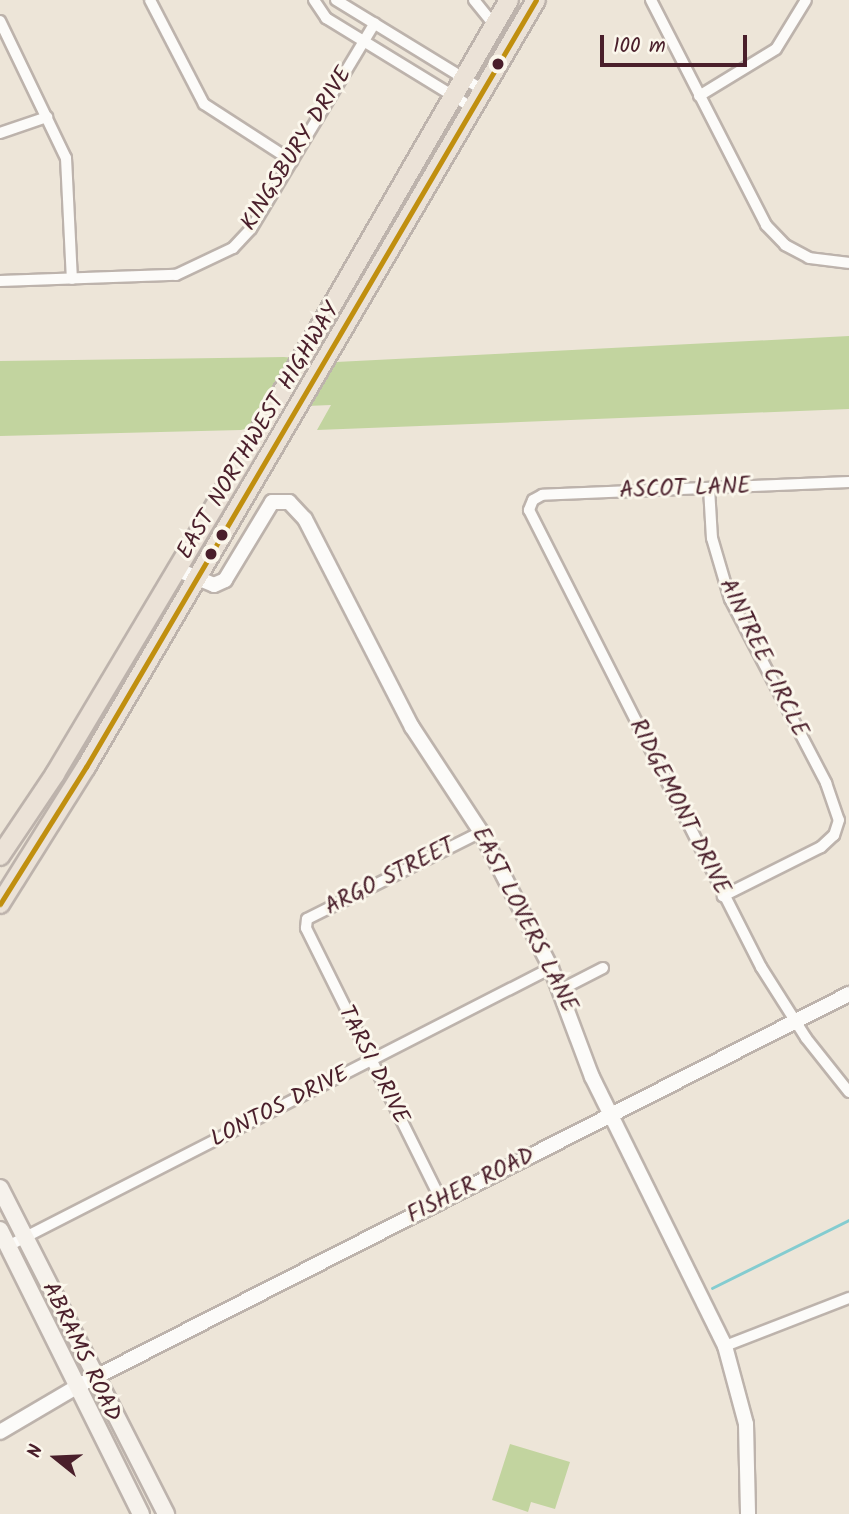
<!DOCTYPE html>
<style>
body{margin:0}
#map{position:relative;width:849px;height:1514px;overflow:hidden;background:#ede5d8;font-family:Kalam,sans-serif}
div>[style]{position:absolute}
[style*='--x']{left:calc(var(--x)*1px);top:calc(var(--y)*1px);width:calc(var(--w)*1px);rotate:calc(var(--a)*1deg)}
.green>*{inset:0;background:#c2d49f}
.stream>*{height:2.5px;margin:-1.25px;padding:0 1.25px;transform-origin:1.25px;border-radius:1.25px;background:#83ccd0}
.roads{filter:drop-shadow(2px 0 #bdb3ac) drop-shadow(-2px 0 #bdb3ac) drop-shadow(0 2px #bdb3ac) drop-shadow(0 -2px #bdb3ac)}
.minor>*{height:10px;margin:-5px;padding:0 5px;transform-origin:5px;border-radius:5px;background:#fcfbf9}
.tertiary>*{height:14px;margin:-7px;padding:0 7px;transform-origin:7px;border-radius:7px;background:#fcfbf9}
.secondary>*{height:16px;margin:-8px;padding:0 8px;transform-origin:8px;border-radius:8px;background:#f6f2ec}
.primary>*{height:18px;margin:-9px;padding:0 9px;transform-origin:9px;border-radius:9px;background:#ebe2d7}
.bus-1>*{height:5px;margin:-2.5px;padding:0 2.5px;transform-origin:2.5px;border-radius:2.5px;background:#c08f0f}
.dots>*{width:19px;height:19px;translate:-50% -50%;box-sizing:border-box;border:4px solid #fbf7ec;border-radius:50%}
span{translate:-50% -50%;white-space:nowrap;text-align:center;line-height:1.15;-webkit-text-stroke:6px #fbf7ec;paint-order:stroke}
.street-label{font-size:23px;color:#4a1f2b}
.north{position:absolute;left:21px;top:1423px;width:70px;height:70px;-webkit-text-stroke:5px #fbf7ec;paint-order:stroke;rotate:288deg;font-size:19px;font-weight:700;line-height:28px;text-align:center;color:#4a1f2b}
.north::after{content:'';display:block;margin:auto;width:24px;height:32px;background:#4a1f2b;clip-path:polygon(50% 0,100% 100%,50% 72%,0 100%)}
.scale{position:absolute;left:600px;top:35px;width:147px;height:32px;box-sizing:border-box;border:4px solid #4a1f2b;border-top:0;padding-left:9px;font-size:21px;line-height:24px;white-space:nowrap;color:#4a1f2b;-webkit-text-stroke:5px #fbf7ec;paint-order:stroke}
</style>
<div id="map">
<div class="green">
<div style="clip-path:polygon(849px 336px,849px 409px,317px 430px,331px 405px,258px 408px,249px 428px,241px 430px,0 436px,0 361px,284px 357px,336px 362px)"></div>
<div style="clip-path:polygon(510px 1444px,570px 1462px,555px 1509px,531px 1502px,528px 1512px,492px 1500px)"></div>
</div>
<div class="stream">
<div style="--x:712;--y:1288;--w:153;--a:-26.4"></div>
</div>
<div class="roads">
<div class="minor">
<div style="--x:150;--y:0;--w:117;--a:62.6"></div>
<div style="--x:204;--y:104;--w:105;--a:32.9"></div>
<div style="--x:314;--y:0;--w:22;--a:56"></div>
<div style="--x:326;--y:18;--w:172;--a:31.5"></div>
<div style="--x:336;--y:0;--w:172;--a:31.5"></div>
<div style="--x:474;--y:0;--w:32;--a:51"></div>
<div style="--x:651;--y:0;--w:253;--a:62.9"></div>
<div style="--x:766;--y:225;--w:28;--a:46"></div>
<div style="--x:785;--y:245;--w:27;--a:28"></div>
<div style="--x:809;--y:258;--w:40;--a:7.1"></div>
<div style="--x:0;--y:21;--w:152;--a:64.3"></div>
<div style="--x:66;--y:158;--w:121;--a:87.2"></div>
<div style="--x:699;--y:96;--w:90;--a:-31.4"></div>
<div style="--x:776;--y:49;--w:57;--a:-58.5"></div>
<div style="--x:0;--y:133;--w:50;--a:-18.8"></div>
<div style="--x:0;--y:281;--w:176;--a:-2"></div>
<div style="--x:176;--y:275;--w:63;--a:-25.3"></div>
<div style="--x:233;--y:248;--w:26;--a:-47"></div>
<div style="--x:251;--y:229;--w:240;--a:-59"></div>
<div style="--x:849;--y:482;--w:307;--a:177.6"></div>
<div style="--x:542;--y:495;--w:10;--a:151"></div>
<div style="--x:533;--y:500;--w:11;--a:112"></div>
<div style="--x:529;--y:510;--w:513;--a:63.08"></div>
<div style="--x:761;--y:967;--w:84;--a:57.6"></div>
<div style="--x:806;--y:1038;--w:69;--a:51.5"></div>
<div style="--x:709;--y:488;--w:50;--a:86.6"></div>
<div style="--x:712;--y:538;--w:64;--a:73.6"></div>
<div style="--x:730;--y:599;--w:208;--a:62.4"></div>
<div style="--x:826;--y:783;--w:39;--a:71"></div>
<div style="--x:839;--y:820;--w:16;--a:108"></div>
<div style="--x:834;--y:835;--w:18;--a:137"></div>
<div style="--x:821;--y:847;--w:110;--a:153.4"></div>
<div style="--x:562;--y:989;--w:46;--a:-27.1"></div>
<div style="--x:442;--y:1202;--w:306;--a:-116.4"></div>
<div style="--x:306;--y:928;--w:9;--a:-84"></div>
<div style="--x:307;--y:919;--w:195;--a:-26.6"></div>
<div style="--x:8;--y:1246;--w:610;--a:-27.11"></div>
<div style="--x:725;--y:1346;--w:133;--a:-21.2"></div>
</div>
<div class="tertiary">
<div style="--x:176;--y:569;--w:41;--a:22.8"></div>
<div style="--x:214;--y:585;--w:12;--a:-24"></div>
<div style="--x:225;--y:580;--w:91;--a:-58.9"></div>
<div style="--x:272;--y:502;--w:17;--a:0"></div>
<div style="--x:289;--y:502;--w:23;--a:47"></div>
<div style="--x:305;--y:519;--w:234;--a:62.8"></div>
<div style="--x:412;--y:727;--w:126;--a:56.7"></div>
<div style="--x:481;--y:832;--w:153;--a:62.8"></div>
<div style="--x:551;--y:968;--w:116;--a:69.4"></div>
<div style="--x:592;--y:1077;--w:300;--a:63.7"></div>
<div style="--x:725;--y:1346;--w:81;--a:74.9"></div>
<div style="--x:746;--y:1424;--w:90;--a:88.7"></div>
<div style="--x:0;--y:1432;--w:91;--a:-30.5"></div>
<div style="--x:78;--y:1386;--w:865;--a:-26.95"></div>
</div>
<div class="secondary">
<div style="--x:0;--y:1188;--w:366;--a:63"></div>
<div style="--x:0;--y:1230;--w:317;--a:63.6"></div>
</div>
<div class="primary">
<div style="--x:0;--y:856;--w:99;--a:-56.1"></div>
<div style="--x:55;--y:774;--w:384;--a:-59.2"></div>
<div style="--x:252;--y:444;--w:513;--a:-59.94"></div>
<div style="--x:0;--y:904;--w:162;--a:-57.9"></div>
<div style="--x:86;--y:767;--w:889;--a:-59.6"></div>
</div>
</div>
<div class="bus-1">
<div style="--x:0;--y:904;--w:162;--a:-57.9"></div>
<div style="--x:86;--y:767;--w:889;--a:-59.6"></div>
</div>
<div class="dots">
<div style="left:498px;top:64px;background:#4a1f2b"></div>
<div style="left:222px;top:535px;background:#4a1f2b"></div>
<div style="left:211px;top:554px;background:#4a1f2b"></div>
</div>
<div class="street-label">
<span style="left:297px;top:149px;rotate:-58deg">KINGSBURY DRIVE</span>
<span style="left:259px;top:431px;rotate:-59deg">EAST NORTHWEST HIGHWAY</span>
<span style="left:685px;top:489px;rotate:-2deg">ASCOT LANE</span>
<span style="left:763px;top:658px;rotate:64deg">AINTREE CIRCLE</span>
<span style="left:679px;top:807px;rotate:63deg">RIDGEMONT DRIVE</span>
<span style="left:390px;top:877px;rotate:-27deg">ARGO STREET</span>
<span style="left:524px;top:920px;rotate:63deg">EAST LOVERS LANE</span>
<span style="left:373px;top:1065px;rotate:63deg">TARSI DRIVE</span>
<span style="left:280px;top:1107px;rotate:-27deg">LONTOS DRIVE</span>
<span style="left:471px;top:1186px;rotate:-27deg">FISHER ROAD</span>
<span style="left:81px;top:1352px;rotate:64deg">ABRAMS ROAD</span>
</div>
<div class="north">N</div>
<div class="scale">100 m</div>
</div>
